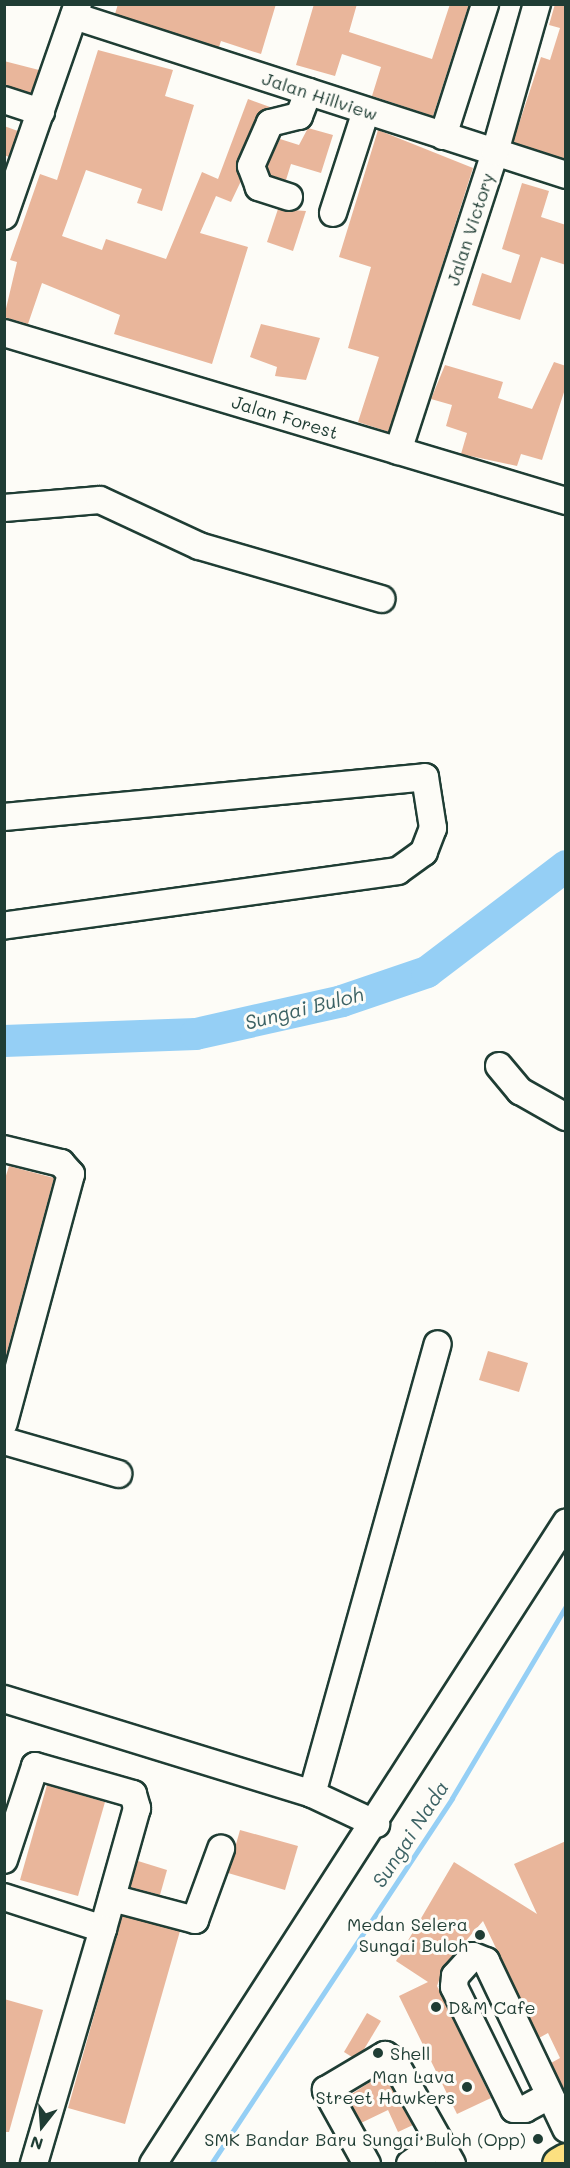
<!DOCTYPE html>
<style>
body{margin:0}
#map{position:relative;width:570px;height:2168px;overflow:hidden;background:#fdfcf7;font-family:Mali,sans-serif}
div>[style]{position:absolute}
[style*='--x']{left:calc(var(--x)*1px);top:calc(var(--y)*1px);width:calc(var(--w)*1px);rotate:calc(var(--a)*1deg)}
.stream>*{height:5px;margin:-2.5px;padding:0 2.5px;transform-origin:2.5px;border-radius:2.5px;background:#95cff5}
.river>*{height:32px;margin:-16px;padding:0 16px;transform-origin:16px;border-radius:16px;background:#95cff5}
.building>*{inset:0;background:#e9b69b}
.roads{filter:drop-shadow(2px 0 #1f3d34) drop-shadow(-2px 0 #1f3d34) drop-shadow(0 2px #1f3d34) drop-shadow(0 -2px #1f3d34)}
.minor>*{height:26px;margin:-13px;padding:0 13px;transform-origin:13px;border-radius:13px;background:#fdfcf7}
.highway>*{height:33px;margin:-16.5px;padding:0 16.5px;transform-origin:16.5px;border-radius:16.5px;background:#fce080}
.dots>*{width:16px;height:16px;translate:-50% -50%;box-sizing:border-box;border:3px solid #fdfcf7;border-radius:50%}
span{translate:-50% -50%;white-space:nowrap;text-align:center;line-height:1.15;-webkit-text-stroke:6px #fdfcf7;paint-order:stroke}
.street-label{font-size:18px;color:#1f3d34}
.poi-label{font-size:18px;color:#1f3d34}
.right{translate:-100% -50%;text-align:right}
.left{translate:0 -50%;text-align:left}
.water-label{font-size:20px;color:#3c6264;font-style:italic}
.frame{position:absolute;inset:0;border:6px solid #1f3d34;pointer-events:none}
.north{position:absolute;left:12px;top:2096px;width:60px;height:60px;-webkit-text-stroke:4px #fdfcf7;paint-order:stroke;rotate:197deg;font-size:16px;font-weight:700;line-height:24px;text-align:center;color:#1f3d34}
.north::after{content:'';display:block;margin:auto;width:21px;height:27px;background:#1f3d34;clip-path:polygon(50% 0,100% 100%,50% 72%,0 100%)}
</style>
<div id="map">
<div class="stream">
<div style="--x:211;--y:2164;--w:438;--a:-56.6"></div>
<div style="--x:452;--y:1798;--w:223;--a:-59.3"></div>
</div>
<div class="river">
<div style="--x:4;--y:1041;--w:192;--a:-2.1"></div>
<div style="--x:196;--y:1034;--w:150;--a:-12.7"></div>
<div style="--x:342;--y:1001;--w:90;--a:-18.8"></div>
<div style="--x:427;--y:972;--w:175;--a:-37.3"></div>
</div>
<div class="building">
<div style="clip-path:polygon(118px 4px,276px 4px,261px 54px,221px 41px,219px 47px,115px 14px)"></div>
<div style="clip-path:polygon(314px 4px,357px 4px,349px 32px,432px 59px,450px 4px,469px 4px,433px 116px,372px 96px,381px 67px,342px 54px,335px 76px,296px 65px)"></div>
<div style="clip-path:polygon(555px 4px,566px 4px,566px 159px,513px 142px,541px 57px,550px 60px,560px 28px,549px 25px)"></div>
<div style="clip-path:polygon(98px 50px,173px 70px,165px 96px,194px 105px,162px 211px,137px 203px,142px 189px,86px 170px,62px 236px,102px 250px,106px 239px,166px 259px,202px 172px,218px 179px,248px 99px,270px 107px,257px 116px,237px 160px,241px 181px,231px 202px,216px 196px,200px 233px,248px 247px,212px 364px,114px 334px,120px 315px,42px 283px,28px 324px,4px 317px,17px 262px,10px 260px,40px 174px,57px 180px)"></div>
<div style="clip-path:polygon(4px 61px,39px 70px,31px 93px,4px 85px)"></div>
<div style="clip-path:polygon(4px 126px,18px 131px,9px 157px,4px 155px)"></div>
<div style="clip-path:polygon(308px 128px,333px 135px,321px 173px,291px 164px,286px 180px,270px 175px,267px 166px,280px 139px,299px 145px)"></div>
<div style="clip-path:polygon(378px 130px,473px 168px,389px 432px,358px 422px,379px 357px,348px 348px,371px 267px,339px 257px)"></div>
<div style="clip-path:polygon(522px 183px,549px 191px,541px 217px,566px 225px,566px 265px,541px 257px,520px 320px,472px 305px,482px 273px,511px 283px,520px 255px,502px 249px)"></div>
<div style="clip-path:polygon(278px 209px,306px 211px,293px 251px,267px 242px)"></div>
<div style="clip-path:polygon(261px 324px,320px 338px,306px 380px,275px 376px,277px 367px,250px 357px)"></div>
<div style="clip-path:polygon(554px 362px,566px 366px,566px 386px,542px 460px,521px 454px,517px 466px,461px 454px,467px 433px,446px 426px,452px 405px,431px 399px,445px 365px,503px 382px,498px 398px,532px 409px)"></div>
<div style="clip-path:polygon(9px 1166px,54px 1178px,4px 1363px,4px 1182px)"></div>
<div style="clip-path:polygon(488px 1351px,528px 1363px,519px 1392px,479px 1380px)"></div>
<div style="clip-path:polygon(47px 1785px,105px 1802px,78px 1896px,20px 1880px)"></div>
<div style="clip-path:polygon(240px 1830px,298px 1846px,285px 1890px,228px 1873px)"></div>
<div style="clip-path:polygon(566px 1841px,566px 2093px,551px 2063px,560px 2058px,548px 2033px,539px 2038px,483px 1921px,444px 1966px,437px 1986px,491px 2098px,457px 2114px,399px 1996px,428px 1982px,396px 1961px,454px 1862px,537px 1914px,514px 1864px)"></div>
<div style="clip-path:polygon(138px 1861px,167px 1870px,160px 1895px,130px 1887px)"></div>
<div style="clip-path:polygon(122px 1916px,180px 1931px,125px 2124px,68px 2108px)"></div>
<div style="clip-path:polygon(4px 1999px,43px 2010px,9px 2132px,4px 2132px)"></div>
<div style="clip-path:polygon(367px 2013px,381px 2021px,363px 2051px,352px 2057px,344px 2052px)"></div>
<div style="clip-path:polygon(384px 2073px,413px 2125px,398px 2132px,388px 2110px,361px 2123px,347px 2097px)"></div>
</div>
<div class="roads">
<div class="minor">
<div style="--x:74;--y:16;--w:517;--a:17.91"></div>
<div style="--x:4;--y:100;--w:39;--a:18"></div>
<div style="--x:443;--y:136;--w:139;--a:-72.3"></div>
<div style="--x:289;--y:197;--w:32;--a:-162"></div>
<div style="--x:259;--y:187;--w:22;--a:-111"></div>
<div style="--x:251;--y:166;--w:47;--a:-66.2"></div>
<div style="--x:270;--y:123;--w:30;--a:-14"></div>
<div style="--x:299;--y:116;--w:26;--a:-69"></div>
<div style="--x:333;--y:213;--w:107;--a:-72.1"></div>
<div style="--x:4;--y:216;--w:225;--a:-70.8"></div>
<div style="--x:4;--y:333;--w:587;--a:16.64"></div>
<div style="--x:398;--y:451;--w:314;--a:-72"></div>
<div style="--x:495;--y:152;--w:154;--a:-74.2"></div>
<div style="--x:4;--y:508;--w:96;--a:-4.8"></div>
<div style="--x:100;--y:500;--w:109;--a:24.9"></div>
<div style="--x:199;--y:546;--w:190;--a:16.2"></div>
<div style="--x:4;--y:817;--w:423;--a:-5.4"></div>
<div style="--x:425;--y:777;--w:52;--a:81.1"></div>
<div style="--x:433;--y:828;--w:26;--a:111"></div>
<div style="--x:424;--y:852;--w:32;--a:144"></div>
<div style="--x:398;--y:871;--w:398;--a:172.1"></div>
<div style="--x:499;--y:1066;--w:33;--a:50"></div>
<div style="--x:520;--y:1091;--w:53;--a:29.5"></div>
<div style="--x:4;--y:1149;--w:59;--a:13.8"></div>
<div style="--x:61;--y:1163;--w:15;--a:48"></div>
<div style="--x:71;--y:1174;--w:258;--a:105.1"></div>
<div style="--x:4;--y:1441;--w:119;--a:16.1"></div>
<div style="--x:4;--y:1699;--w:322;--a:17.1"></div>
<div style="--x:312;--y:1794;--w:71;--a:25.1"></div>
<div style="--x:312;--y:1794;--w:467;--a:-74.4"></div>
<div style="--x:4;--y:1860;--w:99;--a:-71.7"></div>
<div style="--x:35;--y:1766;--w:102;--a:15.9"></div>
<div style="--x:133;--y:1794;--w:15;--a:74"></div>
<div style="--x:137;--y:1808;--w:126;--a:105.7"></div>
<div style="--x:4;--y:1897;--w:104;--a:17.9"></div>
<div style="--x:103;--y:1929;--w:245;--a:106.4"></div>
<div style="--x:112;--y:1898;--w:86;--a:14.8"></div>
<div style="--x:195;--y:1920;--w:76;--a:-69.9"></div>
<div style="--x:549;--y:2096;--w:27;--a:152"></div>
<div style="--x:525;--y:2109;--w:11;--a:180"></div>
<div style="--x:514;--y:2109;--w:136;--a:-116.2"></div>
<div style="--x:454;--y:1987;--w:11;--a:-85"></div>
<div style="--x:455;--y:1976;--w:27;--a:-48"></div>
<div style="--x:473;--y:1956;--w:14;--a:21"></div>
<div style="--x:486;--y:1961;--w:186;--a:64.5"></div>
<div style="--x:153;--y:2164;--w:763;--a:-57.21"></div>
<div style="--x:367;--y:2164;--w:85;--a:-119"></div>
<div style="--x:326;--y:2090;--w:69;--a:-30.7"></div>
<div style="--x:385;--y:2055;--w:11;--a:34"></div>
<div style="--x:394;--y:2061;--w:118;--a:60.6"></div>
<div style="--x:410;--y:2164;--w:35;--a:-35"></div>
</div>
<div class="highway">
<div style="--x:559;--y:2164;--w:8;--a:-30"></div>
</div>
</div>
<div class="dots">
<div style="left:480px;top:1935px;background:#1f3d34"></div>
<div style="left:436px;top:2007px;background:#1f3d34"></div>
<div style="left:378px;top:2053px;background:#1f3d34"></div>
<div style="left:467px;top:2087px;background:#1f3d34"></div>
<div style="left:538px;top:2139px;background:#1f3d34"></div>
</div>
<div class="street-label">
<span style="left:320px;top:96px;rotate:18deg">Jalan Hillview</span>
<span style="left:470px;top:229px;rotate:-72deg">Jalan Victory</span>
<span style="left:285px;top:417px;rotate:17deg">Jalan Forest</span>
</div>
<div class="poi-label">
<span class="right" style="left:468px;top:1935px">Medan Selera<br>Sungai Buloh</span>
<span class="left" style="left:448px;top:2007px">D&amp;M Cafe</span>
<span class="left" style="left:390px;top:2053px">Shell</span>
<span class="right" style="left:455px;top:2087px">Man Lava<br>Street Hawkers</span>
<span class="right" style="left:526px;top:2139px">SMK Bandar Baru Sungai Buloh (Opp)</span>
</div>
<div class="water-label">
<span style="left:304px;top:1008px;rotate:-14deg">Sungai Buloh</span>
<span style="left:410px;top:1834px;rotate:-57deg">Sungai Nada</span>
</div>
<div class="frame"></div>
<div class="north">N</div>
</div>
